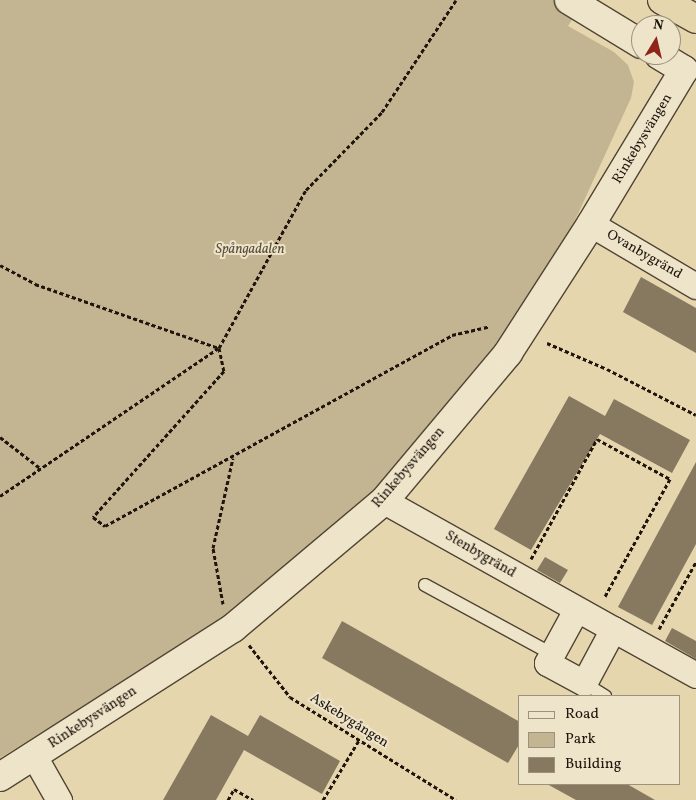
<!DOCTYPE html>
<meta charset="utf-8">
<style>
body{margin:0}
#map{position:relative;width:696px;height:800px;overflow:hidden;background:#e5d6ae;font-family:Vollkorn,serif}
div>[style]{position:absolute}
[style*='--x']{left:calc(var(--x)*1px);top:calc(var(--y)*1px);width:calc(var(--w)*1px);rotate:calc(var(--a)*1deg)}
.green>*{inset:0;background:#c3b592}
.building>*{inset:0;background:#867960}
.path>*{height:3px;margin-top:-1.5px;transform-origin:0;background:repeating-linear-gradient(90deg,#1f150c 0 4px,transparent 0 6.5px)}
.roads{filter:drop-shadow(1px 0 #504534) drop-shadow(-1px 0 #504534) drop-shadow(0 1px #504534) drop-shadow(0 -1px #504534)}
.lane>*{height:12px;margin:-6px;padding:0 6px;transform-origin:6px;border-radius:6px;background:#eee4ca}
.street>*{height:25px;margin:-12.5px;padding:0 12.5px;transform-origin:12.5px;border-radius:12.5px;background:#eee4ca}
.secondary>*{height:28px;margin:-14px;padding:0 14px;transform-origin:14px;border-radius:14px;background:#eee4ca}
.highway>*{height:28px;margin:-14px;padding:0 14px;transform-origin:14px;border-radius:14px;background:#e5d6ae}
span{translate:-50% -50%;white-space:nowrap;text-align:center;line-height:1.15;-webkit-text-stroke:4px #eee4ca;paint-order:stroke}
.street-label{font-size:14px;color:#1f150c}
.park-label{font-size:14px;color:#584d3b;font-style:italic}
.legend{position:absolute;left:518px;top:695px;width:162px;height:90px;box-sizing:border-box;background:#eee4ca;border:1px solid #9b917e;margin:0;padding:6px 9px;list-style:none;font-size:15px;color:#1f150c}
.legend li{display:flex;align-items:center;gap:10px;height:25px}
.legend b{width:25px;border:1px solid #9b917e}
.north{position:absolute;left:631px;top:15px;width:50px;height:50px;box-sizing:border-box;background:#eee4ca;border:1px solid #9b917e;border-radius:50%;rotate:9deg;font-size:14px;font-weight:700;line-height:20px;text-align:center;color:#1f150c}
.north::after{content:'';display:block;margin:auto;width:18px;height:22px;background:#8f2418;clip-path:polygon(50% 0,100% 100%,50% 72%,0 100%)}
</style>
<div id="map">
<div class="green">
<div style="clip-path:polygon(0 0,585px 0,568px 26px,614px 52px,628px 65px,634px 82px,631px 98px,572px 227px,540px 280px,485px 359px,379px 485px,219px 623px,0 758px)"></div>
</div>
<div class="building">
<div style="clip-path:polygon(641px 277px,696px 308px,696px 353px,623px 312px)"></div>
<div style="clip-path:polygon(569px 396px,605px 416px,614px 399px,690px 440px,672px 473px,600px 434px,531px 550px,494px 529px)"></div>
<div style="clip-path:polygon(696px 462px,696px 544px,652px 625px,618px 607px)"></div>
<div style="clip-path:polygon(545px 557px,568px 570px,560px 583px,537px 570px)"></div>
<div style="clip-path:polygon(342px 621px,520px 722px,520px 743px,508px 763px,322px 658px)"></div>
<div style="clip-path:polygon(672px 628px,696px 641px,696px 659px,665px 641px)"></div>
<div style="clip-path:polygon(211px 715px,248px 736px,260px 715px,340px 761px,322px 794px,244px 750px,216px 800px,163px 800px)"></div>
<div style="clip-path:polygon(547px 784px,627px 784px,655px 800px,576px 800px)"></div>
</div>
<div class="path">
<div style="--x:0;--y:265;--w:40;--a:28"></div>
<div style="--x:35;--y:284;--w:195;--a:19.2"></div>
<div style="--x:219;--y:348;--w:24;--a:78"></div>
<div style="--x:224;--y:371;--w:196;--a:131.9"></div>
<div style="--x:93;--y:517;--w:15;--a:37"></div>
<div style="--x:105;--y:526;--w:396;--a:-28.8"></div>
<div style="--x:452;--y:335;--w:37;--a:-13"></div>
<div style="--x:547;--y:343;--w:65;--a:23.4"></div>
<div style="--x:607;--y:369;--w:100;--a:27.3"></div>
<div style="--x:0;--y:437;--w:51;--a:37.8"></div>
<div style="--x:0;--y:496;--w:264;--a:-34.1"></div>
<div style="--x:219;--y:348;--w:180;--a:-61.2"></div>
<div style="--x:306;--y:190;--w:109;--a:-45.7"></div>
<div style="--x:382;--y:112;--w:134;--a:-56.5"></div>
<div style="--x:531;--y:559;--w:137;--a:-61.2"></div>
<div style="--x:597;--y:439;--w:83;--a:28.7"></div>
<div style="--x:670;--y:479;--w:136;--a:119"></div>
<div style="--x:223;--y:604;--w:57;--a:-100.1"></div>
<div style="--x:213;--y:548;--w:92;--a:-77.5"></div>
<div style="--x:659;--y:629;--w:77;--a:-61.1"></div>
<div style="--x:249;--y:645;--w:66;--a:51.7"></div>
<div style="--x:290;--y:697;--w:195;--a:31.8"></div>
<div style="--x:228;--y:800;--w:13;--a:-61"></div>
<div style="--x:234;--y:789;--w:22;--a:30"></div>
<div style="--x:323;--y:800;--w:70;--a:-59"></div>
</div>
<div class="roads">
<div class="lane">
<div style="--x:425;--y:585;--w:145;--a:28.5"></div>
<div style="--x:584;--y:683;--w:25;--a:32"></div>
</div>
<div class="street">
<div style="--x:591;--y:224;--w:122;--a:30.6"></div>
<div style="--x:384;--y:501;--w:262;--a:29.2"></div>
<div style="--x:613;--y:629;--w:61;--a:118.2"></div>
<div style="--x:584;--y:683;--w:42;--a:-151.6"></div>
<div style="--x:547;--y:663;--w:60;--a:-61.3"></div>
<div style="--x:613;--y:629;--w:95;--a:29"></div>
<div style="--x:34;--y:756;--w:51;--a:60.4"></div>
</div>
<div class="secondary">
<div style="--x:569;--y:0;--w:84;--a:31.4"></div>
<div style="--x:0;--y:777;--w:277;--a:-32.6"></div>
<div style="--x:233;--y:628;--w:197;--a:-40.1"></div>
<div style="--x:384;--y:501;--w:193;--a:-50"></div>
<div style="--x:508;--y:353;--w:153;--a:-57.2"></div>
<div style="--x:591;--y:224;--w:180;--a:-58.9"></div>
<div style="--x:684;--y:70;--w:29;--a:-149"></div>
</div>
<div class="highway">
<div style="--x:662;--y:0;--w:39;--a:29"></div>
</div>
</div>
<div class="street-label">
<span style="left:643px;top:139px;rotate:-59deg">Rinkebysvängen</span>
<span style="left:644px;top:255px;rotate:30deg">Ovanbygränd</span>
<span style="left:409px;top:468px;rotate:-49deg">Rinkebysvängen</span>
<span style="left:480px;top:555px;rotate:30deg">Stenbygränd</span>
<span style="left:93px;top:718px;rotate:-33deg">Rinkebysvängen</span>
<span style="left:349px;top:721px;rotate:32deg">Askebygången</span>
</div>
<div class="park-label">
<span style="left:250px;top:250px">Spångadalen</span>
</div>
<ul class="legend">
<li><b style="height:6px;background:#eee4ca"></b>Road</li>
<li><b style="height:14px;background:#c3b592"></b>Park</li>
<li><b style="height:14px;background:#867960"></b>Building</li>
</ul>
<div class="north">N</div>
</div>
